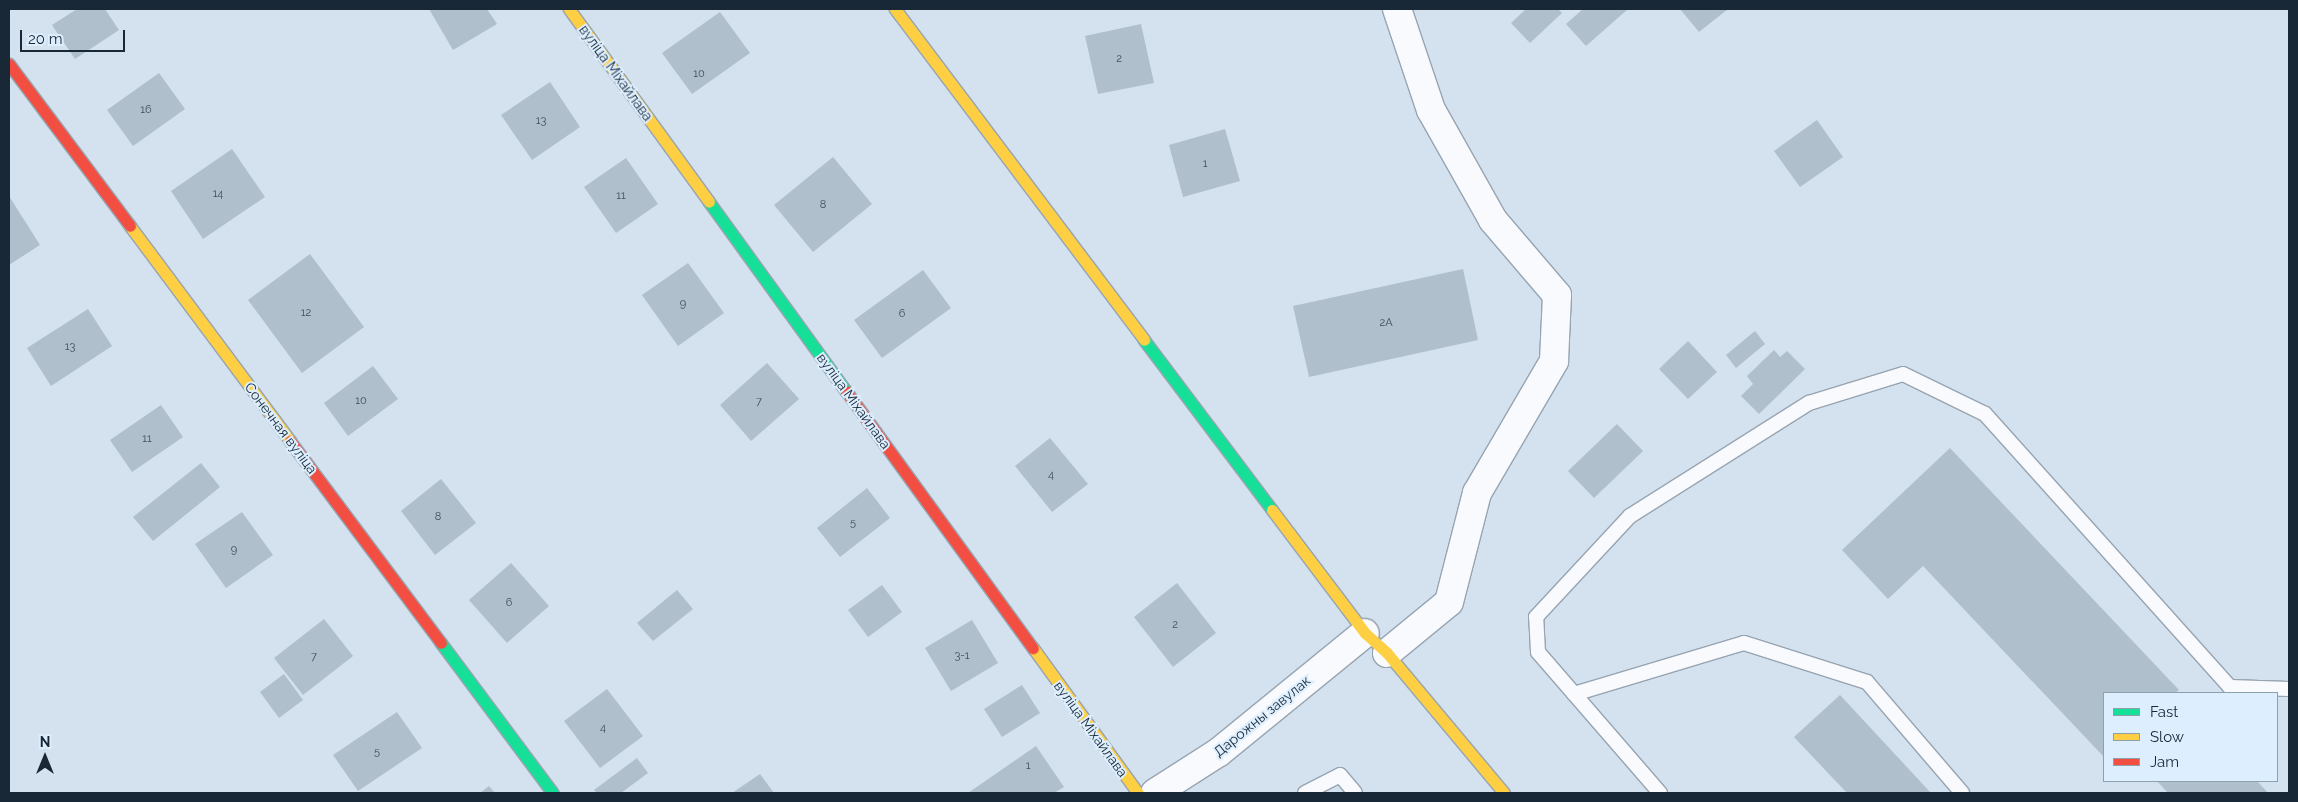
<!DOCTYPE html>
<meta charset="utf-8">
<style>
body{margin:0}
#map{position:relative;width:2298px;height:802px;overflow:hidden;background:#d4e1ef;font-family:Raleway,sans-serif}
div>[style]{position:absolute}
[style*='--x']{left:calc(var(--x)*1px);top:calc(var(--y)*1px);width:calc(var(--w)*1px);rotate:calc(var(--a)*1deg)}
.building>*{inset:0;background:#afbfcb}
.roads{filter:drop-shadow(1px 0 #97a4b1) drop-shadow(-1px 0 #97a4b1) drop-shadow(0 1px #97a4b1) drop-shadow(0 -1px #97a4b1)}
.lane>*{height:14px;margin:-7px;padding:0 7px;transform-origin:7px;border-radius:7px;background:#f9fafd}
.street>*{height:28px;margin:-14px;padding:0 14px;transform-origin:14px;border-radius:14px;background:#f9fafd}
.fast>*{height:11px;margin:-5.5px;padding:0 5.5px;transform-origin:5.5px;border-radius:5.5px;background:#16e098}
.slow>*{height:11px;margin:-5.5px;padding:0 5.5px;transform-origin:5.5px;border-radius:5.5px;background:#ffcf43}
.jam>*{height:11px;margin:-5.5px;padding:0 5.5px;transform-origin:5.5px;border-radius:5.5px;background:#f24e42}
span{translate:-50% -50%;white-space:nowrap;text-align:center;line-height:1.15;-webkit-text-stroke:4px #ddeefe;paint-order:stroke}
.number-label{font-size:11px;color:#3e4e5c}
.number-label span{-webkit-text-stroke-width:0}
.street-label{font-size:14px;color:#182837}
.frame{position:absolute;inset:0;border:10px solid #182837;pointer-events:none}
.legend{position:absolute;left:2103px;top:692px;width:175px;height:90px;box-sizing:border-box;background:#ddeefe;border:1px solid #8e9fae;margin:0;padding:6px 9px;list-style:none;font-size:15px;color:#182837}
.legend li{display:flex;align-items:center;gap:10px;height:25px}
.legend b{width:25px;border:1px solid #8e9fae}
.north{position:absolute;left:20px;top:732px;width:50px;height:50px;-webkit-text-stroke:4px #ddeefe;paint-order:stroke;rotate:0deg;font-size:14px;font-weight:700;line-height:20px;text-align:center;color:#182837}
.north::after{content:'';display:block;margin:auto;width:18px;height:22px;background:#182837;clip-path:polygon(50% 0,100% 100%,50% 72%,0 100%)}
.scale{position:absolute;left:20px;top:30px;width:105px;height:22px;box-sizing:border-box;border:2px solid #182837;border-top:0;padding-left:6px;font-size:15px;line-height:18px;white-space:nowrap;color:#182837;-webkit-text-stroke:4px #ddeefe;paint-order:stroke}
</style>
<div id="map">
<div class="building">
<div style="clip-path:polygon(77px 9px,105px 9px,119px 30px,75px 59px,52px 25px)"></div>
<div style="clip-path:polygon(429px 9px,487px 9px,497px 24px,453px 50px)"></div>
<div style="clip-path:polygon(1526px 9px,1558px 9px,1562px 13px,1530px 43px,1511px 23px)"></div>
<div style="clip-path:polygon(1583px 9px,1628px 9px,1586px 46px,1566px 24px)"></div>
<div style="clip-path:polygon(1680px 9px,1728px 9px,1699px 32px)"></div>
<div style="clip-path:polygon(720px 12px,750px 53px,692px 94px,662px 53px)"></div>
<div style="clip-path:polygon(1141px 24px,1154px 83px,1098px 94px,1085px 36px)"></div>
<div style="clip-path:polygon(159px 73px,185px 109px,133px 146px,107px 110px)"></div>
<div style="clip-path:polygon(550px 82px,580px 127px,532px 160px,501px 115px)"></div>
<div style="clip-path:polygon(1817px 120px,1843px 157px,1800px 187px,1774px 151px)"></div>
<div style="clip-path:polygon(1225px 129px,1240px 181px,1183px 197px,1169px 145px)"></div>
<div style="clip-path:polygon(232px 149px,265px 197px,203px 239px,171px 191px)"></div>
<div style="clip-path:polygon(833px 157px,872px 204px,813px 252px,774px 205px)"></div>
<div style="clip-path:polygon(626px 158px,658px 204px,616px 233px,584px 187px)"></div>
<div style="clip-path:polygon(9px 196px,40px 245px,9px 265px)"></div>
<div style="clip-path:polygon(310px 254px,364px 327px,302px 373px,248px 300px)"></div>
<div style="clip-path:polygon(688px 263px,724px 313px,678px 346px,642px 295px)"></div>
<div style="clip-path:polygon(1463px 269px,1478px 340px,1309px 377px,1293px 306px)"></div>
<div style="clip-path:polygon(923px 270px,951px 308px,882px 358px,854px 320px)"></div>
<div style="clip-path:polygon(88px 309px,112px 346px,51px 386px,27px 348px)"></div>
<div style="clip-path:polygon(1755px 331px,1765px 344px,1736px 368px,1726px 355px)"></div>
<div style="clip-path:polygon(1688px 341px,1717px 372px,1688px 399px,1659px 369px)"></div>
<div style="clip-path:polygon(1774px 350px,1780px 357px,1787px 351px,1805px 369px,1759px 414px,1741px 396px,1753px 384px,1747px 376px)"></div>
<div style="clip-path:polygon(767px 363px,799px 399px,751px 441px,720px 405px)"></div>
<div style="clip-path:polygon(373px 366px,398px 399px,348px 436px,324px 403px)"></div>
<div style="clip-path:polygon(161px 405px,183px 437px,132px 472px,110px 440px)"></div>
<div style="clip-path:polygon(1617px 424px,1643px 451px,1594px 498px,1568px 471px)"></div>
<div style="clip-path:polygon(1050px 438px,1088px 484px,1052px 512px,1015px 466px)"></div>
<div style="clip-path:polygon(1950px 448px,2179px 690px,2175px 693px,2104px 693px,2104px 757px,1923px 566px,1888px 599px,1842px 550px)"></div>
<div style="clip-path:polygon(201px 463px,220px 487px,153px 541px,133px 517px)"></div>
<div style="clip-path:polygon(441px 479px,476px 523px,435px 555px,401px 511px)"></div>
<div style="clip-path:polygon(867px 488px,890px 518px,840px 557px,817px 528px)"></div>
<div style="clip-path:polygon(242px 512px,273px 555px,226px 588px,195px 544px)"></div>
<div style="clip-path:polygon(511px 563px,549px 606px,507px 643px,469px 600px)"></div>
<div style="clip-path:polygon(1177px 583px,1216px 633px,1173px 667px,1134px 617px)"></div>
<div style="clip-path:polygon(882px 585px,902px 612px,868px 637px,848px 610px)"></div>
<div style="clip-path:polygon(677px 590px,693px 609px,653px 641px,637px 623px)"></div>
<div style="clip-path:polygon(324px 619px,353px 656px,303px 695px,274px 658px)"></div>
<div style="clip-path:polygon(972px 620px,998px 663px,951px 691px,925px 648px)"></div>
<div style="clip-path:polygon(284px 674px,303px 700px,279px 718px,260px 692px)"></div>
<div style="clip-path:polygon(1022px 685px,1040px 713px,1002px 737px,984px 709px)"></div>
<div style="clip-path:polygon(607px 689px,643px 736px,600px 768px,564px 721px)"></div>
<div style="clip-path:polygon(1840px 695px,1931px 793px,1847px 793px,1794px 737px)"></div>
<div style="clip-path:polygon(397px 712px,422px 748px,358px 791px,333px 755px)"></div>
<div style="clip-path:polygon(1036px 746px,1064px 787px,1054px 793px,968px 793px)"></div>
<div style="clip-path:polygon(637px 758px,648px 773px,621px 793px,597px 793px,594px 790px)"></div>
<div style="clip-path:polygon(760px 774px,774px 793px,732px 793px)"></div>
<div style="clip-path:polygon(2157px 781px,2257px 781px,2268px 793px,2168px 793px)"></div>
<div style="clip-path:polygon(489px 786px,495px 793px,480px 793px)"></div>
</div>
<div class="roads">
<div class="lane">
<div style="--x:1574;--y:694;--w:177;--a:-16.7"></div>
<div style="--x:1744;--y:643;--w:129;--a:17.6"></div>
<div style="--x:1867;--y:682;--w:146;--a:49.4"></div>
<div style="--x:1305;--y:793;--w:39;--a:-27"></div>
<div style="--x:1340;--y:775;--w:23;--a:50"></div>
<div style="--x:1660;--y:793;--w:186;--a:-130.9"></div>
<div style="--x:1538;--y:652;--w:35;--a:-93"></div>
<div style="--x:1536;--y:617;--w:138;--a:-47.1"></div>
<div style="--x:1630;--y:516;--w:212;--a:-32.3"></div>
<div style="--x:1809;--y:403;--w:98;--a:-17.1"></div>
<div style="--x:1903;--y:374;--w:91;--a:26"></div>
<div style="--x:1985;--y:414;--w:367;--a:48.1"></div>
<div style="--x:2230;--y:687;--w:59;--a:1.9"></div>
</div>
<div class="street">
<div style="--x:1387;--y:653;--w:80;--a:-39.4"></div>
<div style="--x:1449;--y:602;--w:113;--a:-75.6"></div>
<div style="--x:1477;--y:493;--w:153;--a:-59.7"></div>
<div style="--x:1554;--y:361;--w:66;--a:-87.4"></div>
<div style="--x:1557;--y:295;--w:99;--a:-130.5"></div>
<div style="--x:1493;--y:220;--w:126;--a:-119.4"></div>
<div style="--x:1431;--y:110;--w:107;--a:-108.6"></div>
<div style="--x:1155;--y:793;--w:76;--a:-32.6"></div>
<div style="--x:1219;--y:752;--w:188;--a:-39.2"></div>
</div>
<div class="fast">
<div style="--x:709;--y:202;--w:233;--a:54.1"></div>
<div style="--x:1144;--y:340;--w:213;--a:53"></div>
<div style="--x:441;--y:643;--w:187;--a:53.3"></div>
</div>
<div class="slow">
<div style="--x:569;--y:9;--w:238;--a:54"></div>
<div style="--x:895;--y:9;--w:414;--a:53"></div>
<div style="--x:130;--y:226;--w:268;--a:53.3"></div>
<div style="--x:1272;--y:510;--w:154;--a:52.9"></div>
<div style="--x:1365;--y:633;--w:30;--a:42"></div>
<div style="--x:1387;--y:653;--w:182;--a:50.1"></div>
<div style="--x:1033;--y:648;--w:179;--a:54.1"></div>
</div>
<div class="jam">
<div style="--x:9;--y:64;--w:202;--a:53.2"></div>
<div style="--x:846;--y:391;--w:318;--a:54"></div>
<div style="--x:290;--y:441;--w:252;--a:53.2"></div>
</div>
</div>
<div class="number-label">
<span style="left:1119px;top:59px">2</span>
<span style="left:699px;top:74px">10</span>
<span style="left:146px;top:110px">16</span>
<span style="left:541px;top:121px">13</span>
<span style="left:1205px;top:164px">1</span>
<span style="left:218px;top:194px">14</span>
<span style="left:621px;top:196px">11</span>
<span style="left:823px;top:205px">8</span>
<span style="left:683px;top:304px">9</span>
<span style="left:306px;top:313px">12</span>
<span style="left:902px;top:314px">6</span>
<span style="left:1386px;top:323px">2А</span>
<span style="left:70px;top:347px">13</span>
<span style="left:361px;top:401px">10</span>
<span style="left:759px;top:402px">7</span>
<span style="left:147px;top:439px">11</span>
<span style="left:1051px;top:475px">4</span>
<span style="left:438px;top:517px">8</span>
<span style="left:853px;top:523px">5</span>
<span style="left:234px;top:550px">9</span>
<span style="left:509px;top:603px">6</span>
<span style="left:1175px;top:625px">2</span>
<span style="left:962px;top:656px">3-1</span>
<span style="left:314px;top:657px">7</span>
<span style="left:603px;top:728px">4</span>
<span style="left:377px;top:752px">5</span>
<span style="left:1028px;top:766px">1</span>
</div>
<div class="street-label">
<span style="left:616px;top:73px;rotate:54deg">вуліца Міхайлава</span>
<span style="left:854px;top:401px;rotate:54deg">вуліца Міхайлава</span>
<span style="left:281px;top:428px;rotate:53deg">Сонечная вуліца</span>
<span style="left:1262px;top:716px;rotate:-39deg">Дарожны завулак</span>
<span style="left:1091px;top:729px;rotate:54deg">вуліца Міхайлава</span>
</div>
<div class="frame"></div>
<ul class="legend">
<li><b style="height:6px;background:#16e098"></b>Fast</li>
<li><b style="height:6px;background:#ffcf43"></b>Slow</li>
<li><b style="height:6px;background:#f24e42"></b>Jam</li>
</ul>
<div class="north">N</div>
<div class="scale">20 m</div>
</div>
